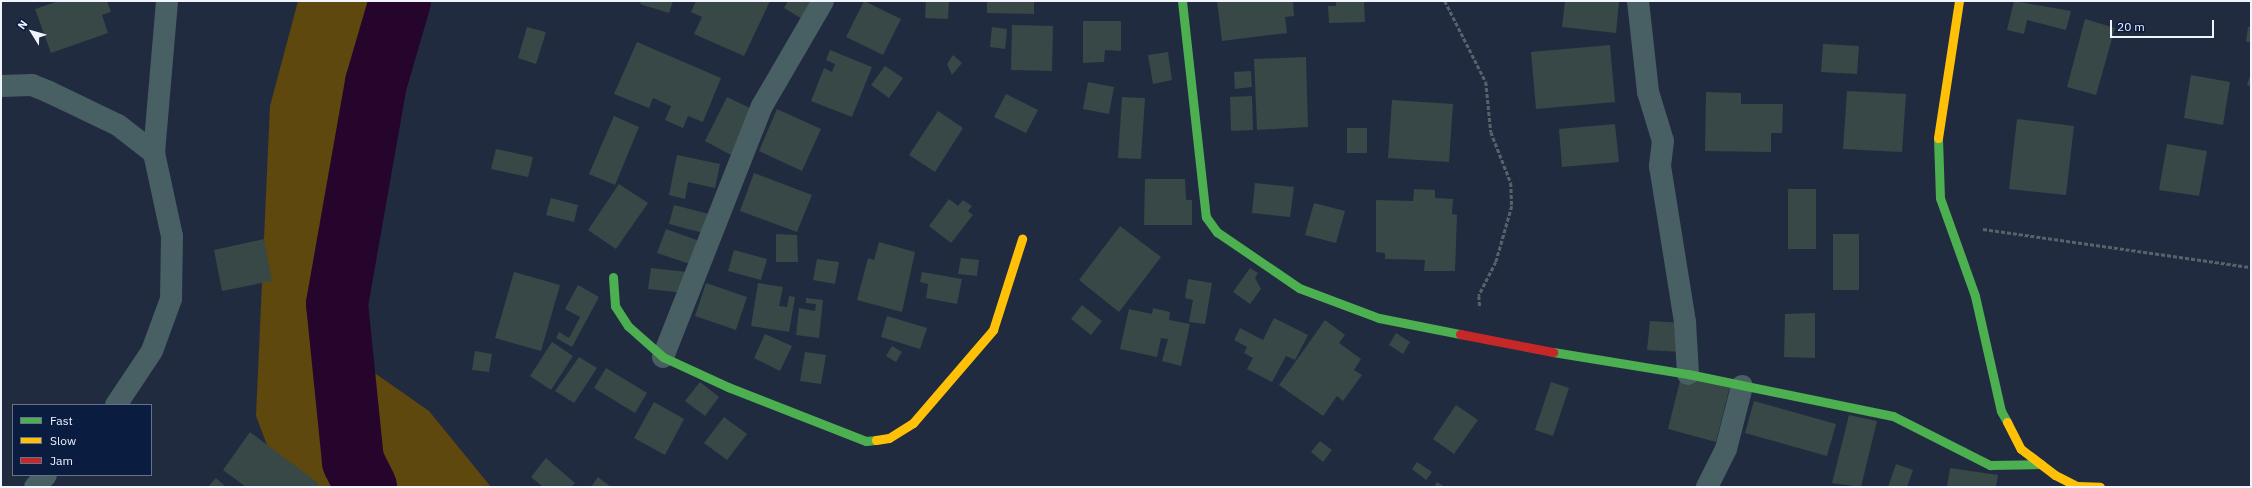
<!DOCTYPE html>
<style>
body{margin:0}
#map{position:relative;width:2252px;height:488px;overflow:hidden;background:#212b40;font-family:"IBM Plex Sans",sans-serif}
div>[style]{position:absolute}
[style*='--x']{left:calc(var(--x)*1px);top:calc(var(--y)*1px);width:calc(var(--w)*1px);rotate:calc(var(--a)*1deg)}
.green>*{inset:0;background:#5e480e}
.river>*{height:62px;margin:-31px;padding:0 31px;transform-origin:31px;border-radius:31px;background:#26052d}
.building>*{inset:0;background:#374846}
.path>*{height:2.5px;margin-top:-1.25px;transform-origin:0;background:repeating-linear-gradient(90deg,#53656b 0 4px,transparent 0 6px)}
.street>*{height:22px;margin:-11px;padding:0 11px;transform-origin:11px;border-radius:11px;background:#485f64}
.fast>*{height:9px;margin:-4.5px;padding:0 4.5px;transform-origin:4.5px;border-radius:4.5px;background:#4caf50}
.slow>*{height:9px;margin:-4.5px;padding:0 4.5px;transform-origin:4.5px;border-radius:4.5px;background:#ffc107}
.jam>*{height:9px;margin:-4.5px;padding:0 4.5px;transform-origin:4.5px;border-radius:4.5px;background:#c62828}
span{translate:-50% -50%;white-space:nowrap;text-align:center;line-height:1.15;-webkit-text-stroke:4px #0b1c41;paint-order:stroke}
.frame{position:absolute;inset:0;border:2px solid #eff4fe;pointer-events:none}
.legend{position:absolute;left:12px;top:404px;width:140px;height:72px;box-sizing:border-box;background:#0b1c41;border:1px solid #66728d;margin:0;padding:5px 7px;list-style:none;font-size:12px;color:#eff4fe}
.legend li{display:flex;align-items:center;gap:8px;height:20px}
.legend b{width:20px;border:1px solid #66728d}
.north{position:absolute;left:12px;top:12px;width:40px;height:40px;-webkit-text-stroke:3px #0b1c41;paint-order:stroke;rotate:307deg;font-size:11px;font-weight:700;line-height:16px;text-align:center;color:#eff4fe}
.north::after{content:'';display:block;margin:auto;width:14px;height:18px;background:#eff4fe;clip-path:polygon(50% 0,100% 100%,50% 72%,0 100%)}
.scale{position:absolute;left:2110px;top:20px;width:104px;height:18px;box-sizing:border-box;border:2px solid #eff4fe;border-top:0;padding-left:5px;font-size:12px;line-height:14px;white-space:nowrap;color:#eff4fe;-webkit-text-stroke:3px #0b1c41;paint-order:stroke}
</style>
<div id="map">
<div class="green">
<div style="clip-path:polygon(298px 1px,393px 1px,376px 67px,352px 207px,346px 353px,429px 411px,491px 487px,283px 487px,256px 416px,270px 106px)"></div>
</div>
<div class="river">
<div style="--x:366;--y:487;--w:29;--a:-117"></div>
<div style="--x:353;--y:461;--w:158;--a:-95.8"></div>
<div style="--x:337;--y:304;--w:224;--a:-80"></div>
<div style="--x:376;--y:83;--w:85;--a:-73.7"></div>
</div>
<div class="building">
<div style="clip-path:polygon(59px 1px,107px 1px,111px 12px,102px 15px,108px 33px,51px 53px,35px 9px)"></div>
<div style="clip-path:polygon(641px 1px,673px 1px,669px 13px,640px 4px)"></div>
<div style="clip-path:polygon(696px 1px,770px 1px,744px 56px,694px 34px,702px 17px,691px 12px)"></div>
<div style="clip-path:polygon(788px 1px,815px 1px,804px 20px,784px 8px)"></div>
<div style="clip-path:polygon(864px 1px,901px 19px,883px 55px,846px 37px)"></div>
<div style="clip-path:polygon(926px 1px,949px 1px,948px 19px,925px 18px)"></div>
<div style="clip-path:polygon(987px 1px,1034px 1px,1034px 14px,987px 13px)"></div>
<div style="clip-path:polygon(1217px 1px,1293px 1px,1294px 16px,1285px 17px,1287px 33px,1222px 41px)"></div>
<div style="clip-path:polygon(1336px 1px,1364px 1px,1365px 22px,1329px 23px,1328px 6px,1336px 6px)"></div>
<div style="clip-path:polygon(1565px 1px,1619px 1px,1616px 33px,1562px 27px)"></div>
<div style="clip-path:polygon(2014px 1px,2071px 11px,2066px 30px,2027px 20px,2024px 34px,2007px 30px)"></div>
<div style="clip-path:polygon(2085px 19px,2115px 28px,2096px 95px,2067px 87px)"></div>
<div style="clip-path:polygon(1083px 21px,1121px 21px,1121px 51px,1105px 50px,1104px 62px,1083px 63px)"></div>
<div style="clip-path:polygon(1012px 25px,1053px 26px,1052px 71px,1011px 70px)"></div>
<div style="clip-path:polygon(527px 27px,546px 32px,536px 64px,518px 58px)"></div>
<div style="clip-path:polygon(992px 27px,1007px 29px,1005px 49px,990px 47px)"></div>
<div style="clip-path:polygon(2248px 27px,2251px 27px,2251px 42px,2246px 42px)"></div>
<div style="clip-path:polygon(637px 42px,721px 78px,703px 122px,688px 116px,683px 128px,665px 120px,671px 106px,653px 98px,649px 108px,614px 94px)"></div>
<div style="clip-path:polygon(1823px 44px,1859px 46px,1857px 74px,1821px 72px)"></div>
<div style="clip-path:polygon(1610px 45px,1615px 102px,1536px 109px,1531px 52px)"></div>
<div style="clip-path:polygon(830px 50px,872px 67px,852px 117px,811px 101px,824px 68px,832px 72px,835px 64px,826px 60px)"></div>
<div style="clip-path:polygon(1168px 52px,1172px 80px,1153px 84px,1148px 55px)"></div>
<div style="clip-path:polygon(953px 55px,962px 63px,952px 75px,947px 64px)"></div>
<div style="clip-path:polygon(1306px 57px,1308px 127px,1257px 130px,1254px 59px)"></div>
<div style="clip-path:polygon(885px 66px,903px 78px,889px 98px,871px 85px)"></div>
<div style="clip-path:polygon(1251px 71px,1252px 87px,1235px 89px,1234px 72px)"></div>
<div style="clip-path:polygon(2251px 73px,2251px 87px,2247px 85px)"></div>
<div style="clip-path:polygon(2191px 75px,2230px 82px,2223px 125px,2184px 118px)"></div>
<div style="clip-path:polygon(1088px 82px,1114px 87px,1109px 114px,1083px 109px)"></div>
<div style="clip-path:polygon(1847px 91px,1906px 94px,1902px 152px,1843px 149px)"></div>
<div style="clip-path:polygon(1706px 92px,1741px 93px,1741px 104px,1783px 104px,1782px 133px,1771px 133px,1771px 152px,1705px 151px)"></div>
<div style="clip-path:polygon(1006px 94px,1038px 110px,1026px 133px,994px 117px)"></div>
<div style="clip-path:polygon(1252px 96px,1253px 130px,1231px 131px,1230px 97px)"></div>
<div style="clip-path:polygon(727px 97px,754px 110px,731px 155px,705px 141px)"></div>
<div style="clip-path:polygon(1122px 97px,1145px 98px,1141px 159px,1118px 158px)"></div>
<div style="clip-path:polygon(1392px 100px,1453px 104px,1449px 162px,1388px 158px)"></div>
<div style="clip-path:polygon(777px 109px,821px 129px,802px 171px,759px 151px)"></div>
<div style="clip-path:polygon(938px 111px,963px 128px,935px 172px,909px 155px)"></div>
<div style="clip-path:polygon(614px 116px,639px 127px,615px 185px,589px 174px)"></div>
<div style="clip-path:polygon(2017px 119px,2074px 126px,2066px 195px,2009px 189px)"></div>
<div style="clip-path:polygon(1615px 124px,1619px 162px,1562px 167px,1559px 129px)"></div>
<div style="clip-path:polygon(1347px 128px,1367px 128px,1367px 153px,1347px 153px)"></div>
<div style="clip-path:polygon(2167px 144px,2207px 151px,2199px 196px,2159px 190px)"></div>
<div style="clip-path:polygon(496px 149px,533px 157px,528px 177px,491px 169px)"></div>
<div style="clip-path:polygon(677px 155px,720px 164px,715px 188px,688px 182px,685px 199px,669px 195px)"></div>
<div style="clip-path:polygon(754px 173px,812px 195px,797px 232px,740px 211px)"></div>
<div style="clip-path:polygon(1145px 179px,1185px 179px,1186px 200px,1192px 200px,1192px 225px,1144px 225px)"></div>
<div style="clip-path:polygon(1255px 183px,1294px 187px,1290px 217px,1252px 213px)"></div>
<div style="clip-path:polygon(619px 184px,648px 203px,616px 249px,588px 230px)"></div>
<div style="clip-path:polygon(1414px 189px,1435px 190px,1435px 198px,1453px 199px,1452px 214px,1457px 215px,1455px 271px,1424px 271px,1425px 260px,1385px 259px,1385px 253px,1376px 252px,1376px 200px,1413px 201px)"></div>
<div style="clip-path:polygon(1788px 189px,1816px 189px,1816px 249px,1788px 249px)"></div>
<div style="clip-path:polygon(551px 198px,578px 205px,574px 222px,546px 215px)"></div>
<div style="clip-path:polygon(949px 199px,958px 206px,963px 200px,972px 206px,968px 211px,973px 215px,951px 243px,929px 226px)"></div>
<div style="clip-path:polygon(1314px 203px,1345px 211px,1336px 243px,1305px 235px)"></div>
<div style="clip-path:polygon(674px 205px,713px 215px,707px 234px,669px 224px)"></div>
<div style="clip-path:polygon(1120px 226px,1161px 257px,1119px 312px,1079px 280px)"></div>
<div style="clip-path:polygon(666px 229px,702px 242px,693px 265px,657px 253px)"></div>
<div style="clip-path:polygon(776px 234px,797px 235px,798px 262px,776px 262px)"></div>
<div style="clip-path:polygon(1833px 234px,1859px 234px,1859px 290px,1833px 290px)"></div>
<div style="clip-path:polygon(264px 239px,272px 281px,222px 291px,214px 250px)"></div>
<div style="clip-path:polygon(879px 242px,915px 252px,902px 312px,857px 300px,868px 258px,874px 260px)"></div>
<div style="clip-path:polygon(734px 250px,767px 259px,761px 280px,728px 271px)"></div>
<div style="clip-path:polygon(961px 258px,979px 260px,977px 276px,958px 274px)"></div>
<div style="clip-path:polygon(817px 259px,839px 262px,835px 284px,813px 280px)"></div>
<div style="clip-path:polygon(651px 268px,687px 272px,684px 293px,648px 289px)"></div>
<div style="clip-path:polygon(1250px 268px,1258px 273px,1255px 278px,1261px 289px,1250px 304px,1233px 292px)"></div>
<div style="clip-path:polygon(514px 272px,560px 285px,541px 351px,495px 338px)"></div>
<div style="clip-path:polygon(922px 272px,962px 279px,957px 304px,926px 298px,928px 284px,920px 282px)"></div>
<div style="clip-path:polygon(1188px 279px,1212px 283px,1205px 324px,1189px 322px,1193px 300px,1185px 298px)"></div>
<div style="clip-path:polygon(706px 283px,747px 297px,736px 330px,695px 316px)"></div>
<div style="clip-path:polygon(758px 283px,783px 287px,779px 306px,787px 307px,789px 296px,795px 297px,789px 332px,751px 326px)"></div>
<div style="clip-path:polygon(578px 285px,599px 297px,572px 347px,556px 338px,559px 332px,569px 338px,580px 317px,565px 309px)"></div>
<div style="clip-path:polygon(806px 298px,823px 300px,819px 338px,796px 335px,799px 308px,815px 311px,816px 304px,806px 303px)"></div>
<div style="clip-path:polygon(1082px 305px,1102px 321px,1091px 335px,1071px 319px)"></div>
<div style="clip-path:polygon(1153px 308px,1170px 312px,1169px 320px,1190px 324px,1181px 366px,1162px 361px,1168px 339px,1161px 338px,1157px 357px,1120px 349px,1129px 309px,1152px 314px)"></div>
<div style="clip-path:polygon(1815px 313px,1815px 358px,1784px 357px,1785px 314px)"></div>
<div style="clip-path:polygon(887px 316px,927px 328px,920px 349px,881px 337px)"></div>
<div style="clip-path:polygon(1274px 318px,1308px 335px,1295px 360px,1286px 356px,1272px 382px,1247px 369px,1253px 358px,1244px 353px,1247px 347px,1234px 340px,1240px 328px,1263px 340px)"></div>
<div style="clip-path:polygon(1325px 320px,1345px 335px,1339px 343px,1361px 359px,1354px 370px,1362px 375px,1343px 401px,1337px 396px,1323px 416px,1279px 385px)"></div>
<div style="clip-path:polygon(1650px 321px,1683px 323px,1682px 352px,1647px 350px)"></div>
<div style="clip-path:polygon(1396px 333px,1410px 342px,1403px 354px,1389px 345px)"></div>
<div style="clip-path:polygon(765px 334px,792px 346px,780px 371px,754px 358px)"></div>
<div style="clip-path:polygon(552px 342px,573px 356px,551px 390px,530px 376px)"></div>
<div style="clip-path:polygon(892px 346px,902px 352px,896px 362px,886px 356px)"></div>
<div style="clip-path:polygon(475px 351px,492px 354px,489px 372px,472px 370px)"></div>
<div style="clip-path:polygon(805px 352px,826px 355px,821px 384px,800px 381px)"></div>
<div style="clip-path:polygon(579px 357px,597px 368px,574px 403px,555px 391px)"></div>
<div style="clip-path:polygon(606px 368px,647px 393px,635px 413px,594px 388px)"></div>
<div style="clip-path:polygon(1682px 373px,1730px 386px,1716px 442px,1668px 429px)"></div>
<div style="clip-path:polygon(700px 382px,719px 397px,705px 416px,685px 401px)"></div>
<div style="clip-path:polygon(1551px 382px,1569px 388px,1553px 436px,1535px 430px)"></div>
<div style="clip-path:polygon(1754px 401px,1836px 424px,1827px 456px,1745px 433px)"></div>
<div style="clip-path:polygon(654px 402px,684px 419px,665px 455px,634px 438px)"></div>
<div style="clip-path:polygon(1456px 405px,1478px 420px,1454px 454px,1433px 439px)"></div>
<div style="clip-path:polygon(1849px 415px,1877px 421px,1861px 487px,1832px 483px)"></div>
<div style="clip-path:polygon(724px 417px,747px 434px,727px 460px,704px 443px)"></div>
<div style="clip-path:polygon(250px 432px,318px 483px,315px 487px,246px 487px,223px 470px)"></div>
<div style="clip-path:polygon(1320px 441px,1332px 450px,1323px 462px,1311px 452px)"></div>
<div style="clip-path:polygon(546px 458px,575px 483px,571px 487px,543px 487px,531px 477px)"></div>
<div style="clip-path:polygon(1417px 462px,1432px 472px,1426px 480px,1412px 469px)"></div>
<div style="clip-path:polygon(1896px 464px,1913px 470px,1907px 487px,1888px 487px)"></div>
<div style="clip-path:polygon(1950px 468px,1998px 475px,1996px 487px,1947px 487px)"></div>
<div style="clip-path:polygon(598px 477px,611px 487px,591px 487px)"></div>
<div style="clip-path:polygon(216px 478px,226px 487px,208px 487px)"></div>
<div style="clip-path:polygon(1437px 482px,1445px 487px,1434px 487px)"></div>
</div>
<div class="path">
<div style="--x:1445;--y:1;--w:91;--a:63.2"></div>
<div style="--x:1486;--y:82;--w:50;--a:84.3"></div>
<div style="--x:1491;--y:132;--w:55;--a:68.6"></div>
<div style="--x:1511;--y:183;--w:23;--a:88"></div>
<div style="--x:1512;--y:206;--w:58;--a:105.9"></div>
<div style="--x:1496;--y:262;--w:38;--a:117"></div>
<div style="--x:1479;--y:296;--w:12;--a:85"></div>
<div style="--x:1983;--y:229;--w:271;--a:8.1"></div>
</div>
<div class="street">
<div style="--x:1638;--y:1;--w:92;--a:83.7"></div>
<div style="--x:1648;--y:92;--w:51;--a:73"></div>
<div style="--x:1663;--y:141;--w:25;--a:97"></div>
<div style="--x:1660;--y:166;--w:158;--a:80.9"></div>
<div style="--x:1685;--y:322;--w:52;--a:86.7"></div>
<div style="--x:1;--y:86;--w:31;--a:-2"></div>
<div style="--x:32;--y:85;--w:18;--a:22"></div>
<div style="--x:49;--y:92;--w:76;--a:25.6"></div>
<div style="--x:118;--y:125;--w:46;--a:37.9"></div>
<div style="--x:154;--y:153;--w:85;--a:77.8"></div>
<div style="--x:172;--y:236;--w:63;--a:90.9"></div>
<div style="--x:171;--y:299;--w:55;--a:110.1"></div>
<div style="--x:152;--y:351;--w:65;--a:123.7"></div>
<div style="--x:154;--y:153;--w:153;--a:-85.1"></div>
<div style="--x:663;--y:357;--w:270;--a:-68.5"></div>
<div style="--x:762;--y:106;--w:121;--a:-59.8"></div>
<div style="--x:35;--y:487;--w:16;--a:-47"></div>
<div style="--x:1707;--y:487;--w:42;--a:-63.4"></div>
<div style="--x:1726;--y:449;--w:65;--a:-75.7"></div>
</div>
<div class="fast">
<div style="--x:1182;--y:1;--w:217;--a:83.7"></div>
<div style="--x:1206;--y:217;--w:19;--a:54"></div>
<div style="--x:1217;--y:232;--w:99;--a:34.3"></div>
<div style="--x:1299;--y:288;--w:85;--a:20.6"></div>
<div style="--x:1379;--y:318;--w:83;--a:11.2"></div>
<div style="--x:1938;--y:138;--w:60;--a:88.1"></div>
<div style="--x:1940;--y:198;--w:104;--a:70.3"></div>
<div style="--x:1975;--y:296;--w:118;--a:77.3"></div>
<div style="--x:2001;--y:411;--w:13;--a:61"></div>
<div style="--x:613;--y:277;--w:29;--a:86"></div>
<div style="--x:615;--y:306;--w:24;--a:57"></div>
<div style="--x:628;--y:326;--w:47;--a:41.5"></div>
<div style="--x:663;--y:357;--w:72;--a:24.8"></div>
<div style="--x:728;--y:387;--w:148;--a:21.4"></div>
<div style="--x:866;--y:441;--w:10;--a:-6"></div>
<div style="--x:1553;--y:352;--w:137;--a:9.3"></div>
<div style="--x:1688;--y:374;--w:209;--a:11.6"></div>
<div style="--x:1893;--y:416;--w:109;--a:26.8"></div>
<div style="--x:1990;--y:465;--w:51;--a:-1.1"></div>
</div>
<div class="slow">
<div style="--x:1938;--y:138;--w:139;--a:-81.3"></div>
<div style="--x:2007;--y:422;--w:30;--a:63"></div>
<div style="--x:2021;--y:449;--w:43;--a:37.4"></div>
<div style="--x:2055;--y:475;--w:25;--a:27"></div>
<div style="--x:2077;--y:486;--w:23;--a:2"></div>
<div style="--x:876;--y:440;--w:13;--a:-9"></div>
<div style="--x:889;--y:438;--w:28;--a:-32"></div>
<div style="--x:913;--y:423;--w:123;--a:-49.3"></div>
<div style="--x:993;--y:330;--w:96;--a:-72.3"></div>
</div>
<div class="jam">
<div style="--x:1460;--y:334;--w:95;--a:11"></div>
</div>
<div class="frame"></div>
<ul class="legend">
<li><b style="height:5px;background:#4caf50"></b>Fast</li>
<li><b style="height:5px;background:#ffc107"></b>Slow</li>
<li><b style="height:5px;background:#c62828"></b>Jam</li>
</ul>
<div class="north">N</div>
<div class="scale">20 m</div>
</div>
